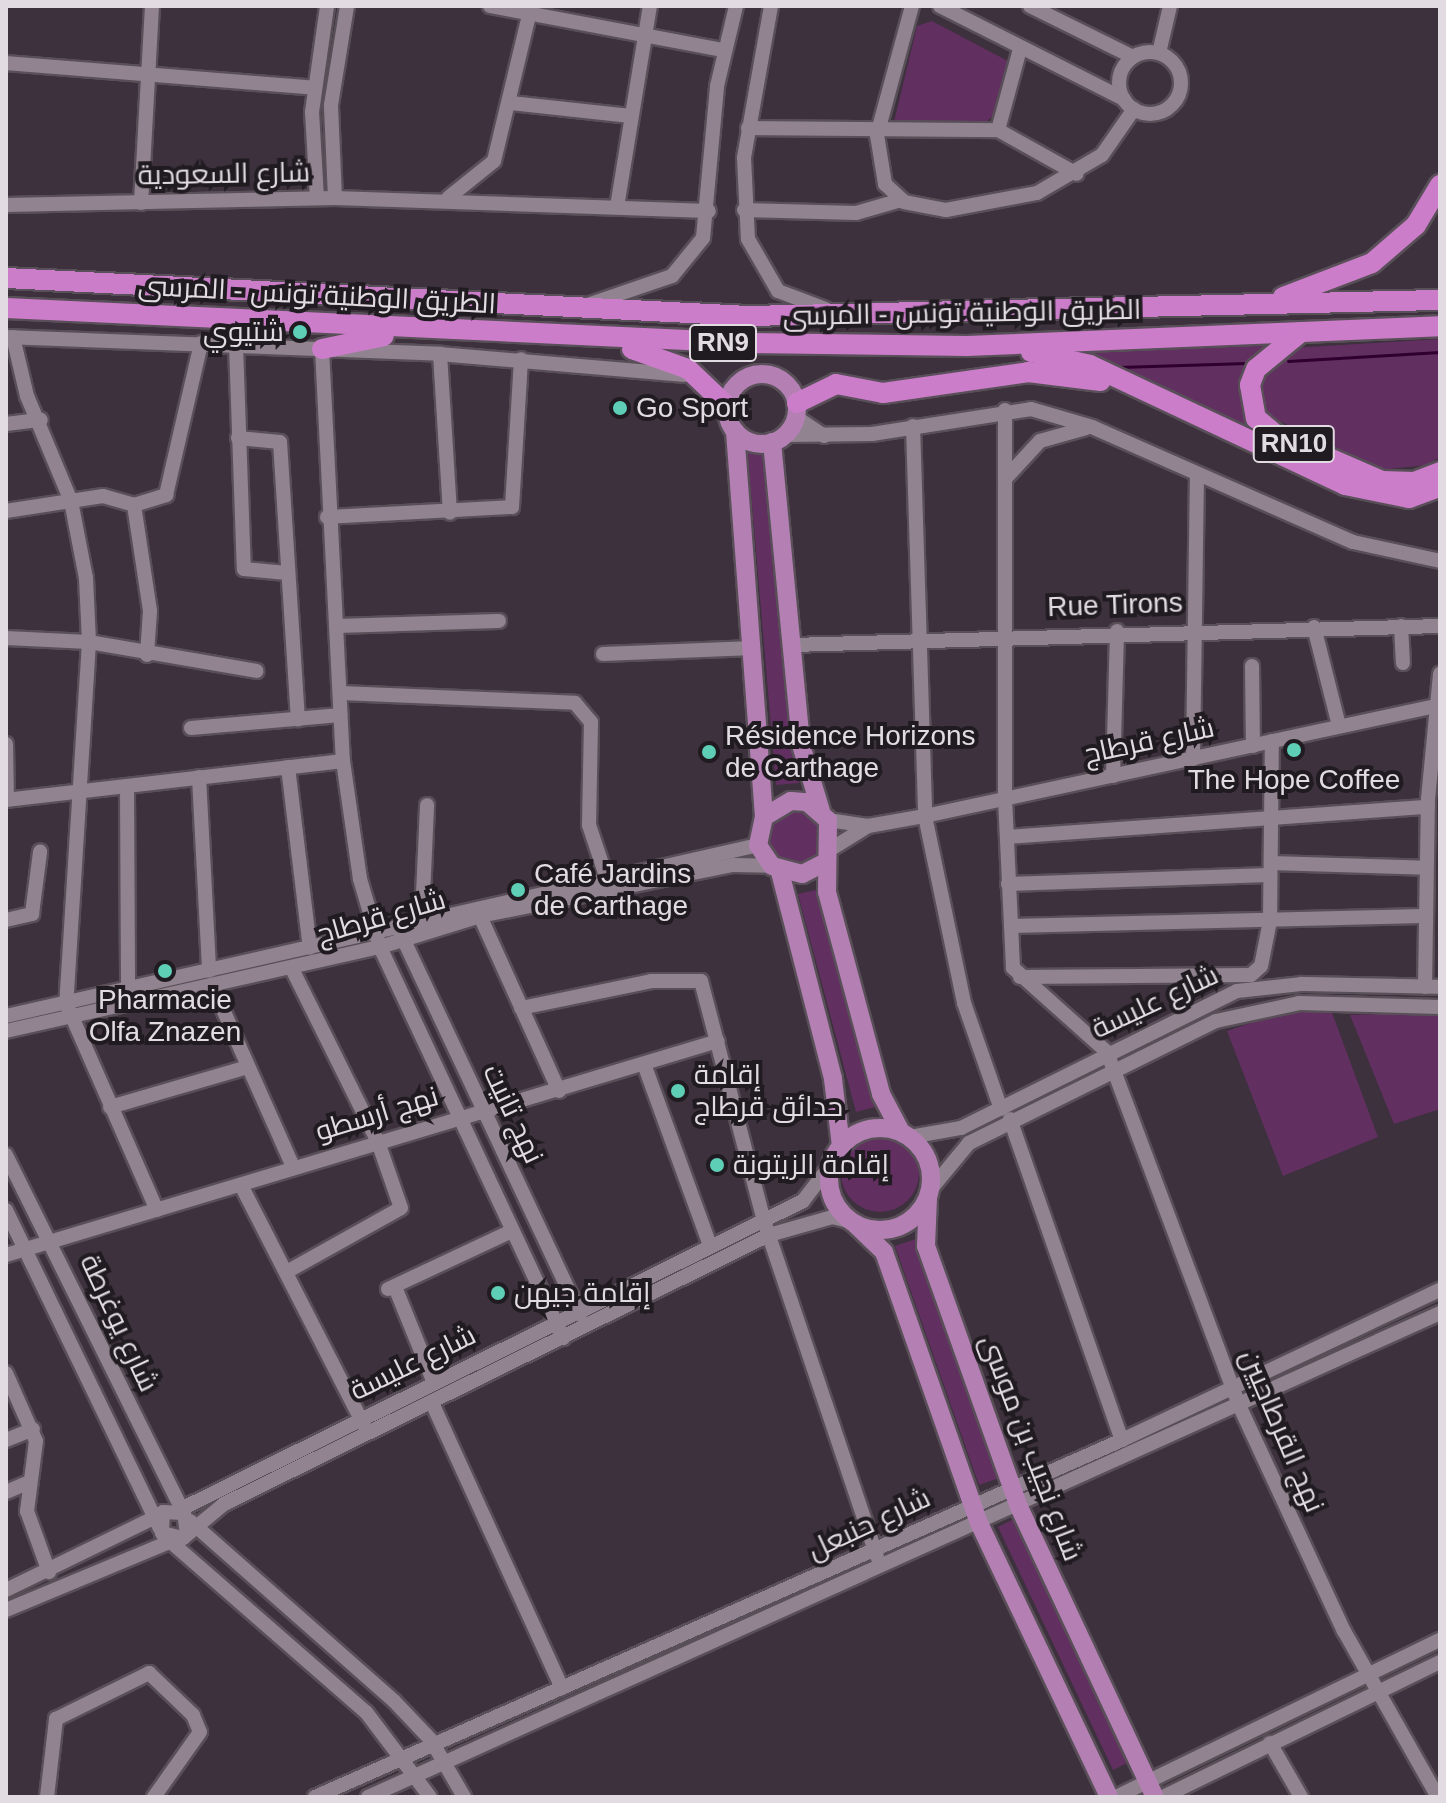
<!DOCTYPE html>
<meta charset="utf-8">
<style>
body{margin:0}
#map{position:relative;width:1446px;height:1803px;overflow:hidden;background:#3c313c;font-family:Arial,Cairo,sans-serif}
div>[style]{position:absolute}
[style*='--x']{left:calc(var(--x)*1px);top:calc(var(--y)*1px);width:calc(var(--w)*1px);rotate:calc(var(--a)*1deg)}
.green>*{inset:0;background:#612f60}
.round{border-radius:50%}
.stream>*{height:3px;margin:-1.5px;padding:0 1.5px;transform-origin:1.5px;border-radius:1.5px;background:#2f002f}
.roads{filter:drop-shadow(2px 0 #594f58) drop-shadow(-2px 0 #594f58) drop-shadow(0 2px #594f58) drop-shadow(0 -2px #594f58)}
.minor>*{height:14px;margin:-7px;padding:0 7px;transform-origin:7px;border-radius:7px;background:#918490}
.minor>.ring{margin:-7px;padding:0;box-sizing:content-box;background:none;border:14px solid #918490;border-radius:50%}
.major>*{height:18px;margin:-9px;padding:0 9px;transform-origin:9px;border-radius:9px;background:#b480b3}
.major>.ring{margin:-9px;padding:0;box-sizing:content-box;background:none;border:18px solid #b480b3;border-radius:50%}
.highway>*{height:20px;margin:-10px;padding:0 10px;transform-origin:10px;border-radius:10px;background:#cc7dca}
.dots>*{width:22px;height:22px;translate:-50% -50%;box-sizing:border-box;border:4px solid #201b20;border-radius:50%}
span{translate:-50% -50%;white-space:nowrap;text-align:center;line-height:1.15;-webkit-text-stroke:8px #201b20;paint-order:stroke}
.shield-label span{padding:2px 6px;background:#201b20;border:2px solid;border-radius:6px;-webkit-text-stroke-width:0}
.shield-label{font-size:26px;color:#e3dbe2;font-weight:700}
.street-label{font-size:28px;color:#e3dbe2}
.poi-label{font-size:28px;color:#e3dbe2}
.right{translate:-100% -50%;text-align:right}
.left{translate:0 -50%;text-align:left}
.frame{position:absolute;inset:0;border:8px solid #e3dbe2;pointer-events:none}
</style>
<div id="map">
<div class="green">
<div style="clip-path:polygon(932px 21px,1008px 61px,996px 114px,987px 121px,893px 126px,917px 26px)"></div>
<div style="clip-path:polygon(1440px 339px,1440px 457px,1427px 465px,1380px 470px,1265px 414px,1258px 380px,1291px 348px)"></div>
<div style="clip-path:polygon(1269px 341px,1241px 382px,1256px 433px,1070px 352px)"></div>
<div style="clip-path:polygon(769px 444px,799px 783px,776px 785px,747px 446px)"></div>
<div class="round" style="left:764px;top:809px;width:58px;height:58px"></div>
<div style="clip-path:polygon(820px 889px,879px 1106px,856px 1112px,798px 894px)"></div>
<div style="clip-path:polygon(1331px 1010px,1378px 1137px,1283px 1176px,1227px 1031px,1282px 1012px)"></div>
<div style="clip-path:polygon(1440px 1012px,1440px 1109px,1394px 1124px,1350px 1015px)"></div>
<div class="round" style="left:841px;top:1134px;width:78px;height:78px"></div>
<div style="clip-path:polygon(919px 1238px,1002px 1477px,979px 1485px,895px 1246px)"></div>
<div style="clip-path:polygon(1016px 1518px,1131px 1761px,1113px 1770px,998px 1527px)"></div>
</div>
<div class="stream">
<div style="--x:1288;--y:361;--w:152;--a:-3.4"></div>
<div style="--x:1119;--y:367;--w:128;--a:-1.8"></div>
</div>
<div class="roads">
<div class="minor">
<div style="--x:490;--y:6;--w:237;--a:10.7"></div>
<div style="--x:771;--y:6;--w:154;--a:100.1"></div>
<div style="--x:744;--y:158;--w:81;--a:87.2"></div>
<div style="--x:748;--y:239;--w:60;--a:60"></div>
<div style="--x:778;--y:291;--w:51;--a:20.6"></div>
<div style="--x:912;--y:6;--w:134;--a:105.2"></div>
<div style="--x:877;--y:135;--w:50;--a:80.7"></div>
<div style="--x:885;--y:184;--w:26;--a:43"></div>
<div style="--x:904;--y:202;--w:43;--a:10.8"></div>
<div style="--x:946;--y:210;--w:93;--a:-10.6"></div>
<div style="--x:1037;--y:193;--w:75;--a:-30.3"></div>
<div style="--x:1102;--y:155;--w:56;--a:-55.2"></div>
<div style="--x:940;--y:6;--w:206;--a:26.8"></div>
<div style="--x:1030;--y:6;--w:115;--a:26.3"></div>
<div class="ring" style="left:1119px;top:52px;width:48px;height:48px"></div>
<div style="--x:1159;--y:53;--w:48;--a:-76.8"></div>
<div style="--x:6;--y:63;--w:309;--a:4.6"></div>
<div style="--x:511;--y:103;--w:120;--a:6.2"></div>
<div style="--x:748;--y:128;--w:250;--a:0.5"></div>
<div style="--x:998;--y:130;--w:90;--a:29.1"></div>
<div style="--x:998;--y:130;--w:84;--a:-74.8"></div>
<div style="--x:317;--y:198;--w:86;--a:-93.3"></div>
<div style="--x:312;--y:112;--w:107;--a:-81.9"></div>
<div style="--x:335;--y:198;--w:93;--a:-92.5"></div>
<div style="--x:331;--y:105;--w:100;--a:-80.8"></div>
<div style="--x:448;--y:198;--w:59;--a:-38.8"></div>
<div style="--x:494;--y:161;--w:158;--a:-76.5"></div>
<div style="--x:141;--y:203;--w:197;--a:-86.8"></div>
<div style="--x:6;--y:205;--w:329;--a:-1.2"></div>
<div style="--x:335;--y:198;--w:374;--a:2"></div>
<div style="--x:617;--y:207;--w:204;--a:-80.7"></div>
<div style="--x:744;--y:210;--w:112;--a:1.5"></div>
<div style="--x:856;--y:213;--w:47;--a:-16.1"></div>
<div style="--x:590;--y:304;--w:87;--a:-18.9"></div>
<div style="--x:672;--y:276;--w:49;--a:-50.8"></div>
<div style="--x:703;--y:238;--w:153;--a:-84.7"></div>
<div style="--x:717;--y:86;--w:82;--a:-76.6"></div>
<div style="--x:6;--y:337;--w:434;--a:2.2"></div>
<div style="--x:440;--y:354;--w:245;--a:4.9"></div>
<div style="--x:13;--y:337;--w:61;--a:76.7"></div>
<div style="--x:27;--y:396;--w:114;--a:67.3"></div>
<div style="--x:71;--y:501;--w:78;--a:79"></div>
<div style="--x:86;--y:578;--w:64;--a:87.3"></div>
<div style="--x:89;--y:642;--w:362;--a:93.6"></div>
<div style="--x:66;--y:1003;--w:226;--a:66.3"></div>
<div style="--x:236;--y:345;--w:224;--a:88"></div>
<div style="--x:244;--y:569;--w:43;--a:5.3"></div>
<div style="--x:322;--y:349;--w:413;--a:87.1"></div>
<div style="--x:343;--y:761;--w:119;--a:81.8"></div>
<div style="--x:360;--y:879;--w:71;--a:73.6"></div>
<div style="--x:380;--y:947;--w:432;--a:64.9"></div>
<div style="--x:440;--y:354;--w:159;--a:86.4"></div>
<div style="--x:1005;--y:410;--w:388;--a:90"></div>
<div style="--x:1005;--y:798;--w:170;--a:87.3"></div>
<div style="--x:1013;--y:968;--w:126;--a:41.8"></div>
<div style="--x:1107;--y:1052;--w:375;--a:69.5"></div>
<div style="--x:1238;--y:1403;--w:251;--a:65.1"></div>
<div style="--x:1344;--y:1631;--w:191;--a:60.5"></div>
<div style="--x:796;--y:417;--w:34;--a:34"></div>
<div style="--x:6;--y:424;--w:35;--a:-7"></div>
<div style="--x:913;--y:426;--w:390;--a:88.2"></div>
<div style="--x:925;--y:816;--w:191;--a:78.2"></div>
<div style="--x:964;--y:1003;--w:112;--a:70.8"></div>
<div style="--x:785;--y:435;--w:87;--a:-0.7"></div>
<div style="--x:872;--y:434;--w:161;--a:-8.9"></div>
<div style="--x:1031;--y:409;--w:64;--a:16.4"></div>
<div style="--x:1092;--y:427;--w:285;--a:23.8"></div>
<div style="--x:1353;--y:542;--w:89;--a:12.3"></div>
<div style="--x:238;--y:438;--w:42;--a:5.4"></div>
<div style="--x:280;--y:442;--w:278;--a:86.3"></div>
<div style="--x:1005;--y:479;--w:52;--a:-47.4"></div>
<div style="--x:1040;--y:441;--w:48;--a:-15.8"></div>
<div style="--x:134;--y:505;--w:107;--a:81.4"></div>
<div style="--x:150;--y:611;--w:44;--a:93.9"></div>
<div style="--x:6;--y:511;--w:98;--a:-8.8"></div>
<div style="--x:103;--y:496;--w:32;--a:16"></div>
<div style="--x:134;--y:505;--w:34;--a:-17"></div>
<div style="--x:166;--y:495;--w:156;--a:-77"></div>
<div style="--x:327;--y:517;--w:185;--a:-3.1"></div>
<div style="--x:512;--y:507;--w:148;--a:-86.5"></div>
<div style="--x:336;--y:626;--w:163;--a:-1.8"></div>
<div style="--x:1401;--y:626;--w:37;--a:87"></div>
<div style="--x:1314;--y:627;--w:102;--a:75.8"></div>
<div style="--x:6;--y:638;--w:83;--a:2.8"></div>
<div style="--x:89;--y:642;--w:170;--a:9.8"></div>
<div style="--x:792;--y:645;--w:648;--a:-1.68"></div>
<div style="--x:603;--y:654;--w:150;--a:-2.3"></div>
<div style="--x:1252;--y:666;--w:80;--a:89.3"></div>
<div style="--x:341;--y:693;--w:234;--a:2.4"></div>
<div style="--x:575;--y:703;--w:25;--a:50"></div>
<div style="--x:591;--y:722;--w:103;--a:91.1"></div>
<div style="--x:589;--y:825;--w:54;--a:71.6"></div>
<div style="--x:191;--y:728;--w:150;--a:-5"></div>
<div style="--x:6;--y:744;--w:56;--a:89"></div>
<div style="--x:1193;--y:759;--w:285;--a:-89.2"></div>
<div style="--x:288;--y:767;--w:182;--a:83.1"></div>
<div style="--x:1113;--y:776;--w:145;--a:-88.4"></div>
<div style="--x:199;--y:777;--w:194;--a:87"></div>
<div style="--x:127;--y:787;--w:202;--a:89.7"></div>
<div style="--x:6;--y:800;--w:339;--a:-6.6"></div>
<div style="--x:828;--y:820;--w:40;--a:8.5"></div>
<div style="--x:868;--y:826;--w:58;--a:-10"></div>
<div style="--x:925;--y:816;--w:527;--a:-12.16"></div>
<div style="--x:1007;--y:837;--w:422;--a:-4.1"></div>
<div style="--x:831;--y:849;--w:44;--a:-31.9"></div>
<div style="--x:1271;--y:863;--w:155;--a:1.8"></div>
<div style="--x:1008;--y:884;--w:261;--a:-2"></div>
<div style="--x:480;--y:916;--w:192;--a:65.7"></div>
<div style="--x:422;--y:917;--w:112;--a:-87.4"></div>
<div style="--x:6;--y:920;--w:27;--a:-13"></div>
<div style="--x:32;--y:914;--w:63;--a:-82.6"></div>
<div style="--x:1011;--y:926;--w:412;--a:-1.4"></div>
<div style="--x:400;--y:932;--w:423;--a:64.8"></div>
<div style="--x:1020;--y:977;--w:231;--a:-0.5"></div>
<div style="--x:1251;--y:975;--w:13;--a:-42"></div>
<div style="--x:1261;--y:966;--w:46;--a:-78.7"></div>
<div style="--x:1270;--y:921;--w:180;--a:-89.4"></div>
<div style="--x:213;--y:987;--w:197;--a:66"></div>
<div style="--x:1425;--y:987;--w:188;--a:-89.1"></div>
<div style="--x:1428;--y:799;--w:126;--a:-84.5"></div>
<div style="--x:521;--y:1008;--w:133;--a:-11.7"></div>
<div style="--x:651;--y:981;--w:50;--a:0"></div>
<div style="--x:701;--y:981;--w:245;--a:75.3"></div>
<div style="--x:763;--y:1218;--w:357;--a:71.4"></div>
<div style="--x:6;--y:1016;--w:771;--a:-12.81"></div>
<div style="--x:6;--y:1031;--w:383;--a:-12.7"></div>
<div style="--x:380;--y:947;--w:105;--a:-17.2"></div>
<div style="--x:480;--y:916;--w:258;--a:-11.4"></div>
<div style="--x:733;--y:865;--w:39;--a:1"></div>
<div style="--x:644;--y:1064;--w:193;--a:70"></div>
<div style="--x:110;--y:1107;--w:140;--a:-16.2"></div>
<div style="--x:1010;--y:1119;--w:340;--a:70.8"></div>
<div style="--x:910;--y:1137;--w:52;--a:-10"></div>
<div style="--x:961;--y:1128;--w:308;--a:-26.4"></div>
<div style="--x:1237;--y:991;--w:64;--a:-6.2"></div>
<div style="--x:1301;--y:984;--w:139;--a:1.2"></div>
<div style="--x:6;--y:1155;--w:400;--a:63.6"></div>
<div style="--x:242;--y:1187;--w:267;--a:62.9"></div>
<div style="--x:931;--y:1189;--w:60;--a:-50.4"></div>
<div style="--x:969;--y:1143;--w:275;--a:-26.3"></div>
<div style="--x:1216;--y:1021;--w:85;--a:-12.2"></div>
<div style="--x:1299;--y:1003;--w:141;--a:1.6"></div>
<div style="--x:6;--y:1210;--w:354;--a:64.2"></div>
<div style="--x:6;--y:1255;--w:743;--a:-16.73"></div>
<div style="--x:290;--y:1270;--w:127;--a:-29.2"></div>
<div style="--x:401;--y:1208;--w:70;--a:-109.2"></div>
<div style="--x:378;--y:1142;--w:193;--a:-116.4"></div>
<div style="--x:395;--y:1287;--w:104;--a:67.9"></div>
<div style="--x:388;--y:1289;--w:137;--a:-25.1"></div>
<div style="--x:6;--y:1373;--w:74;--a:66.2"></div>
<div style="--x:36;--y:1441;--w:71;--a:97.3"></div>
<div style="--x:27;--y:1511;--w:65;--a:70.2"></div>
<div style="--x:433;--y:1405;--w:311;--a:65.5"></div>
<div style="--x:6;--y:1440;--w:29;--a:-22"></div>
<div style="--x:6;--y:1492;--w:25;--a:-23"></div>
<div style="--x:179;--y:1510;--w:696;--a:-26.34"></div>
<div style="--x:803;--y:1201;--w:44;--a:-52.4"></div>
<div style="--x:190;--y:1521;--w:272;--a:41.4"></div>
<div style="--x:394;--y:1701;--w:54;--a:46.5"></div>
<div style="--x:431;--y:1740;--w:66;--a:59.9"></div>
<div style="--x:187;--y:1534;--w:21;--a:-98"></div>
<div style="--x:184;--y:1513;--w:21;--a:-177"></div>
<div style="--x:163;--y:1512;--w:21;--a:93"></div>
<div style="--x:162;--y:1533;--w:22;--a:13"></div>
<div style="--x:183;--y:1538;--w:53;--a:-39.7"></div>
<div style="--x:224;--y:1504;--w:608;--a:-26.27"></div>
<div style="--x:769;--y:1235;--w:66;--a:-15.9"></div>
<div style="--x:832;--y:1217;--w:17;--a:13"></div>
<div style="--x:164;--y:1536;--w:268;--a:41.1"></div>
<div style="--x:366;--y:1712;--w:106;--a:53"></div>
<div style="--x:6;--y:1590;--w:171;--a:-26"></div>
<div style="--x:6;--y:1610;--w:182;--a:-22.6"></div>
<div style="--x:1270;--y:1743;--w:62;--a:60.1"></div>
<div style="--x:47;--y:1797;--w:79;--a:-83.4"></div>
<div style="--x:56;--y:1719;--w:104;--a:-26.3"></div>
<div style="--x:149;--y:1673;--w:61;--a:43.7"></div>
<div style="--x:193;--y:1715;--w:18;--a:68"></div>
<div style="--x:200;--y:1732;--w:80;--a:125.3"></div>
<div style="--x:315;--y:1797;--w:882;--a:-23.86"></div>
<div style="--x:1122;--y:1440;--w:352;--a:-25.3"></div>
<div style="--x:368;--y:1797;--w:1176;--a:-24.3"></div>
<div style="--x:1116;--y:1797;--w:360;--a:-25.9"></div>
<div style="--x:1163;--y:1797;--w:308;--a:-26"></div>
</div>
<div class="major">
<div class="ring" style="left:727px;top:374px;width:52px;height:52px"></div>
<div style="--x:735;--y:431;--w:387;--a:85.7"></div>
<div style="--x:772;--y:442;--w:304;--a:84.5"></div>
<div style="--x:801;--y:745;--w:69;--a:73.1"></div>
<div style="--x:822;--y:864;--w:22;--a:153"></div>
<div style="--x:802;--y:874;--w:31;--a:-165"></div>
<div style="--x:772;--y:866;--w:25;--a:-124"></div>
<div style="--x:758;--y:845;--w:29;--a:-78"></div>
<div style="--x:764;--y:817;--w:31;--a:-31"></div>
<div style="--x:791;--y:801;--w:16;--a:4"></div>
<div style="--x:807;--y:802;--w:28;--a:41"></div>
<div style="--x:828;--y:820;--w:72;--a:90.8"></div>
<div style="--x:827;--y:892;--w:209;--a:75"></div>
<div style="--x:881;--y:1094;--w:43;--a:62.2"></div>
<div style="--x:780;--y:872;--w:214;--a:75.6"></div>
<div style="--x:833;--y:1079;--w:67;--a:83.2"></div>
<div class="ring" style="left:829px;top:1128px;width:84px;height:84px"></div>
<div style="--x:928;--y:1198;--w:48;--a:92.4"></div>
<div style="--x:926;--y:1246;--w:277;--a:70.4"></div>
<div style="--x:1019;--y:1507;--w:320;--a:64.9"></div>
<div style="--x:856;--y:1225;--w:39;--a:44"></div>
<div style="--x:884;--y:1252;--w:287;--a:70.7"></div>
<div style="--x:979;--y:1523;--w:303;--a:64.6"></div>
</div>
<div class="highway">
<div style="--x:6;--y:278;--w:744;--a:2.93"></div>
<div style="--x:749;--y:316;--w:691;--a:-1.33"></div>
<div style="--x:1283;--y:297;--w:95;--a:-20.9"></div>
<div style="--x:1372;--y:263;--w:58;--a:-40.8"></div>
<div style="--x:1416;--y:225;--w:47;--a:-59"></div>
<div style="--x:6;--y:308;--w:745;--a:2.69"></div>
<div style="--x:750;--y:343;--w:217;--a:0.8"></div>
<div style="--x:967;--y:346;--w:473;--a:-2.4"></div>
<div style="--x:1301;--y:332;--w:58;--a:140.6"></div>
<div style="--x:1256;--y:369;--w:17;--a:111"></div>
<div style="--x:1250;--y:385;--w:34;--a:80"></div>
<div style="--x:1256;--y:418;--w:26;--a:40"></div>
<div style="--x:1276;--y:435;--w:116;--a:23.5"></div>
<div style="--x:1382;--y:481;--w:32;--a:2"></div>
<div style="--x:1414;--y:482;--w:28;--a:-21"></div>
<div style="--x:322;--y:349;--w:63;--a:-11.8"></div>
<div style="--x:632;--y:349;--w:59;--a:19.7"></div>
<div style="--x:688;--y:369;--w:54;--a:43.5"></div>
<div style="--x:1031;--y:352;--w:60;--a:12.4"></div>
<div style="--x:1090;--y:365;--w:282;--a:25.2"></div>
<div style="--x:1345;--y:485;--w:65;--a:11.5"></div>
<div style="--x:1409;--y:498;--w:33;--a:-20"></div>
<div style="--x:797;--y:403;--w:43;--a:-26"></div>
<div style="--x:836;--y:384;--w:48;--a:10.8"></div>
<div style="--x:883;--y:393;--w:147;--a:-8.2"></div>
<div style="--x:1028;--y:372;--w:73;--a:7.1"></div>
</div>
</div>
<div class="dots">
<div style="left:300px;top:332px;background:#5eceb7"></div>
<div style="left:620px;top:408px;background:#5eceb7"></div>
<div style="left:1294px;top:750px;background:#5eceb7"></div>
<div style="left:709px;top:752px;background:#5eceb7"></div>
<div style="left:518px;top:890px;background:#5eceb7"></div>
<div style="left:165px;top:971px;background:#5eceb7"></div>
<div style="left:678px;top:1091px;background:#5eceb7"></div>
<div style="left:717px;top:1165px;background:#5eceb7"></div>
<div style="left:498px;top:1293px;background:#5eceb7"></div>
</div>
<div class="shield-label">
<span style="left:723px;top:343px">RN9</span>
<span style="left:1294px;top:444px">RN10</span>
</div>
<div class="street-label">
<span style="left:224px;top:174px;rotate:-1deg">شارع السعودية</span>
<span style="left:317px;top:295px;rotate:3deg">الطريق الوطنية تونس - المرسى</span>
<span style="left:962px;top:313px;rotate:-1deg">الطريق الوطنية تونس - المرسى</span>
<span style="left:1115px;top:605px;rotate:-2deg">Rue Tirons</span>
<span style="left:1149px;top:741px;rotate:-12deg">شارع قرطاج</span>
<span style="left:381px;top:917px;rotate:-16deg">شارع قرطاج</span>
<span style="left:1155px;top:1002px;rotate:-25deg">شارع عليسة</span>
<span style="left:377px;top:1114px;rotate:-17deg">نهج أرسطو</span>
<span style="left:513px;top:1114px;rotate:65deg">نهج تانيت</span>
<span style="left:119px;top:1323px;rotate:65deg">شارع يوغرطة</span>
<span style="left:413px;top:1363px;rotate:-26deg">شارع عليسة</span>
<span style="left:1282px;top:1431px;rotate:67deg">نهج القرطاجيين</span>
<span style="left:1031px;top:1448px;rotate:69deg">شارع نجيب بن موسى</span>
<span style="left:869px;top:1524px;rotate:-25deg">شارع حنبعل</span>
</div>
<div class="poi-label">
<span class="right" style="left:284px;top:332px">شتيوي</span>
<span class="left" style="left:636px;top:408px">Go Sport</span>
<span class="left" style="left:725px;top:752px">Résidence Horizons<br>de Carthage</span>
<span style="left:1294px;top:780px">The Hope Coffee</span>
<span class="left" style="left:534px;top:890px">Café Jardins<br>de Carthage</span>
<span style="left:165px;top:1016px">Pharmacie<br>Olfa Znazen</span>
<span class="left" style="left:694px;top:1091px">إقامة<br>حدائق قرطاج</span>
<span class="left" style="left:733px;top:1165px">إقامة الزيتونة</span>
<span class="left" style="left:514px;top:1293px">إقامة جيهن</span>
</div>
<div class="frame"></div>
</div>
